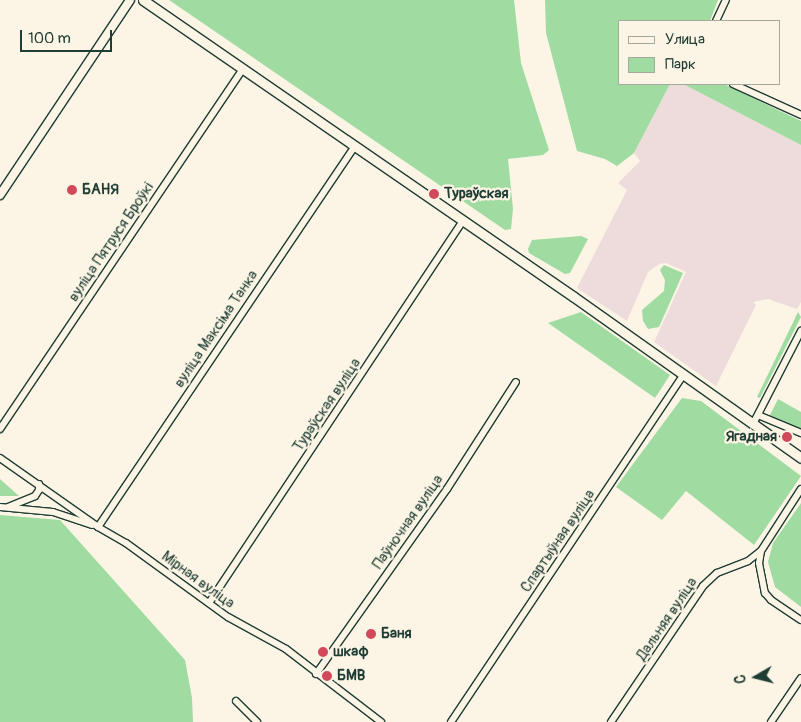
<!DOCTYPE html>
<meta charset="utf-8">
<style>
body{margin:0}
#map{position:relative;width:801px;height:722px;overflow:hidden;background:#fcf5e5;font-family:Pangolin,sans-serif}
div>[style]{position:absolute}
[style*='--x']{left:calc(var(--x)*1px);top:calc(var(--y)*1px);width:calc(var(--w)*1px);rotate:calc(var(--a)*1deg)}
.built>*{inset:0;background:#eedcdc}
.green>*{inset:0;background:#a0dba1}
.roads{filter:drop-shadow(1px 0 #1f3d34) drop-shadow(-1px 0 #1f3d34) drop-shadow(0 1px #1f3d34) drop-shadow(0 -1px #1f3d34)}
.minor>*{height:6px;margin:-3px;padding:0 3px;transform-origin:3px;border-radius:3px;background:#fcf5e5}
.tertiary>*{height:8px;margin:-4px;padding:0 4px;transform-origin:4px;border-radius:4px;background:#fcf5e5}
.secondary>*{height:9px;margin:-4.5px;padding:0 4.5px;transform-origin:4.5px;border-radius:4.5px;background:#fcf5e5}
.dots>*{width:14px;height:14px;translate:-50% -50%;box-sizing:border-box;border:2px solid #fcf5e5;border-radius:50%}
span{translate:-50% -50%;white-space:nowrap;text-align:center;line-height:1.15;-webkit-text-stroke:4.5px #fcf5e5;paint-order:stroke}
.poi-label{font-size:15px;color:#1f3d34;font-weight:700}
.left{translate:0 -50%;text-align:left}
.right{translate:-100% -50%;text-align:right}
.street-label{font-size:15px;color:#1f3d34}
.legend{position:absolute;left:618px;top:20px;width:162px;height:65px;box-sizing:border-box;background:#fcf5e5;border:1px solid #a4ab9e;margin:0;padding:6px 9px;list-style:none;font-size:15px;color:#1f3d34}
.legend li{display:flex;align-items:center;gap:10px;height:25px}
.legend b{width:25px;border:1px solid #a4ab9e}
.north{position:absolute;left:731px;top:652px;width:50px;height:50px;-webkit-text-stroke:4px #fcf5e5;paint-order:stroke;rotate:262deg;font-size:14px;font-weight:700;line-height:20px;text-align:center;color:#1f3d34}
.north::after{content:'';display:block;margin:auto;width:18px;height:22px;background:#1f3d34;clip-path:polygon(50% 0,100% 100%,50% 72%,0 100%)}
.scale{position:absolute;left:20px;top:30px;width:92px;height:22px;box-sizing:border-box;border:2px solid #1f3d34;border-top:0;padding-left:6px;font-size:15px;line-height:18px;white-space:nowrap;color:#1f3d34;-webkit-text-stroke:4px #fcf5e5;paint-order:stroke}
</style>
<div id="map">
<div class="built">
<div style="clip-path:polygon(670px 84px,683px 84px,801px 145px,801px 302px,797px 309px,768px 299px,753px 302px,756px 305px,716px 386px,654px 342px,686px 272px,666px 263px,659px 264px,648px 272px,627px 321px,577px 288px,627px 190px,618px 183px,640px 161px,634px 153px)"></div>
</div>
<div class="green">
<div style="clip-path:polygon(169px 0,514px 0,521px 63px,549px 150px,543px 155px,508px 159px,513px 209px,511px 229px,505px 230px)"></div>
<div style="clip-path:polygon(545px 0,718px 0,710px 21px,620px 21px,620px 84px,670px 84px,634px 153px,617px 166px,605px 159px,577px 151px,546px 33px)"></div>
<div style="clip-path:polygon(683px 84px,724px 84px,801px 121px,801px 145px)"></div>
<div style="clip-path:polygon(581px 236px,588px 239px,570px 273px,565px 274px,529px 253px,528px 249px,532px 240px)"></div>
<div style="clip-path:polygon(664px 265px,683px 273px,659px 327px,648px 329px,643px 321px,642px 310px,664px 291px,665px 280px,660px 270px)"></div>
<div style="clip-path:polygon(581px 312px,670px 375px,655px 398px,548px 323px)"></div>
<div style="clip-path:polygon(798px 312px,801px 317px,760px 398px,757px 397px)"></div>
<div style="clip-path:polygon(682px 398px,701px 401px,801px 476px,754px 545px,686px 491px,662px 520px,616px 487px)"></div>
<div style="clip-path:polygon(778px 399px,801px 412px,801px 431px,769px 417px)"></div>
<div style="clip-path:polygon(0 479px,19px 496px,0 496px)"></div>
<div style="clip-path:polygon(801px 503px,801px 607px,775px 587px,768px 562px,773px 543px)"></div>
<div style="clip-path:polygon(0 515px,60px 520px,185px 660px,192px 698px,193px 722px,0 722px)"></div>
</div>
<div class="roads">
<div class="minor">
<div style="--x:716;--y:21;--w:23;--a:-65"></div>
<div style="--x:733;--y:84;--w:75;--a:24.5"></div>
<div style="--x:758;--y:415;--w:47;--a:22.7"></div>
<div style="--x:753;--y:424;--w:105;--a:-62.7"></div>
<div style="--x:0;--y:429;--w:434;--a:-56"></div>
<div style="--x:0;--y:458;--w:120;--a:35.1"></div>
<div style="--x:98;--y:527;--w:32;--a:30"></div>
<div style="--x:126;--y:543;--w:126;--a:36"></div>
<div style="--x:228;--y:617;--w:66;--a:28.9"></div>
<div style="--x:286;--y:649;--w:120;--a:37.5"></div>
<div style="--x:801;--y:489;--w:74;--a:122.8"></div>
<div style="--x:761;--y:551;--w:12;--a:99"></div>
<div style="--x:759;--y:563;--w:31;--a:79"></div>
<div style="--x:765;--y:593;--w:9;--a:49"></div>
<div style="--x:771;--y:600;--w:36;--a:34"></div>
<div style="--x:0;--y:507;--w:53;--a:5.4"></div>
<div style="--x:53;--y:512;--w:41;--a:18.4"></div>
<div style="--x:8;--y:507;--w:29;--a:-22"></div>
<div style="--x:35;--y:496;--w:7;--a:-56"></div>
<div style="--x:39;--y:490;--w:6;--a:-90"></div>
<div style="--x:98;--y:527;--w:460;--a:-56"></div>
<div style="--x:209;--y:603;--w:460;--a:-56.4"></div>
<div style="--x:316;--y:674;--w:227;--a:-54.7"></div>
<div style="--x:447;--y:489;--w:127;--a:-57.2"></div>
<div style="--x:236;--y:701;--w:30;--a:45"></div>
<div style="--x:451;--y:722;--w:419;--a:-56.2"></div>
<div style="--x:611;--y:722;--w:164;--a:-55.9"></div>
<div style="--x:703;--y:586;--w:19;--a:-43"></div>
<div style="--x:717;--y:573;--w:33;--a:-21"></div>
<div style="--x:748;--y:561;--w:16;--a:-38"></div>
<div style="--x:771;--y:722;--w:53;--a:-55.7"></div>
</div>
<div class="tertiary">
<div style="--x:0;--y:195;--w:234;--a:-56.3"></div>
</div>
<div class="secondary">
<div style="--x:143;--y:0;--w:523;--a:34.57"></div>
<div style="--x:574;--y:297;--w:278;--a:35.3"></div>
</div>
</div>
<div class="dots">
<div style="left:72px;top:190px;background:#d1495b"></div>
<div style="left:434px;top:194px;background:#d1495b"></div>
<div style="left:787px;top:437px;background:#d1495b"></div>
<div style="left:371px;top:634px;background:#d1495b"></div>
<div style="left:323px;top:652px;background:#d1495b"></div>
<div style="left:327px;top:676px;background:#d1495b"></div>
</div>
<div class="poi-label">
<span class="left" style="left:82px;top:190px">БАНЯ</span>
<span class="left" style="left:444px;top:194px">Тураўская</span>
<span class="right" style="left:777px;top:437px">Ягадная</span>
<span class="left" style="left:381px;top:634px">Баня</span>
<span class="left" style="left:333px;top:652px">шкаф</span>
<span class="left" style="left:337px;top:676px">БМВ</span>
</div>
<div class="street-label">
<span style="left:111px;top:242px;rotate:-56deg">вуліца Пятруся Броўкі</span>
<span style="left:216px;top:329px;rotate:-56deg">вуліца Максіма Танка</span>
<span style="left:327px;top:405px;rotate:-56deg">Тураўская вуліца</span>
<span style="left:408px;top:522px;rotate:-55deg">Паўночная вуліца</span>
<span style="left:558px;top:541px;rotate:-56deg">Спартыўная вуліца</span>
<span style="left:198px;top:580px;rotate:36deg">Мірная вуліца</span>
<span style="left:667px;top:619px;rotate:-56deg">Дальняя вуліца</span>
</div>
<ul class="legend">
<li><b style="height:6px;background:#fcf5e5"></b>Улица</li>
<li><b style="height:14px;background:#a0dba1"></b>Парк</li>
</ul>
<div class="north">С</div>
<div class="scale">100 m</div>
</div>
